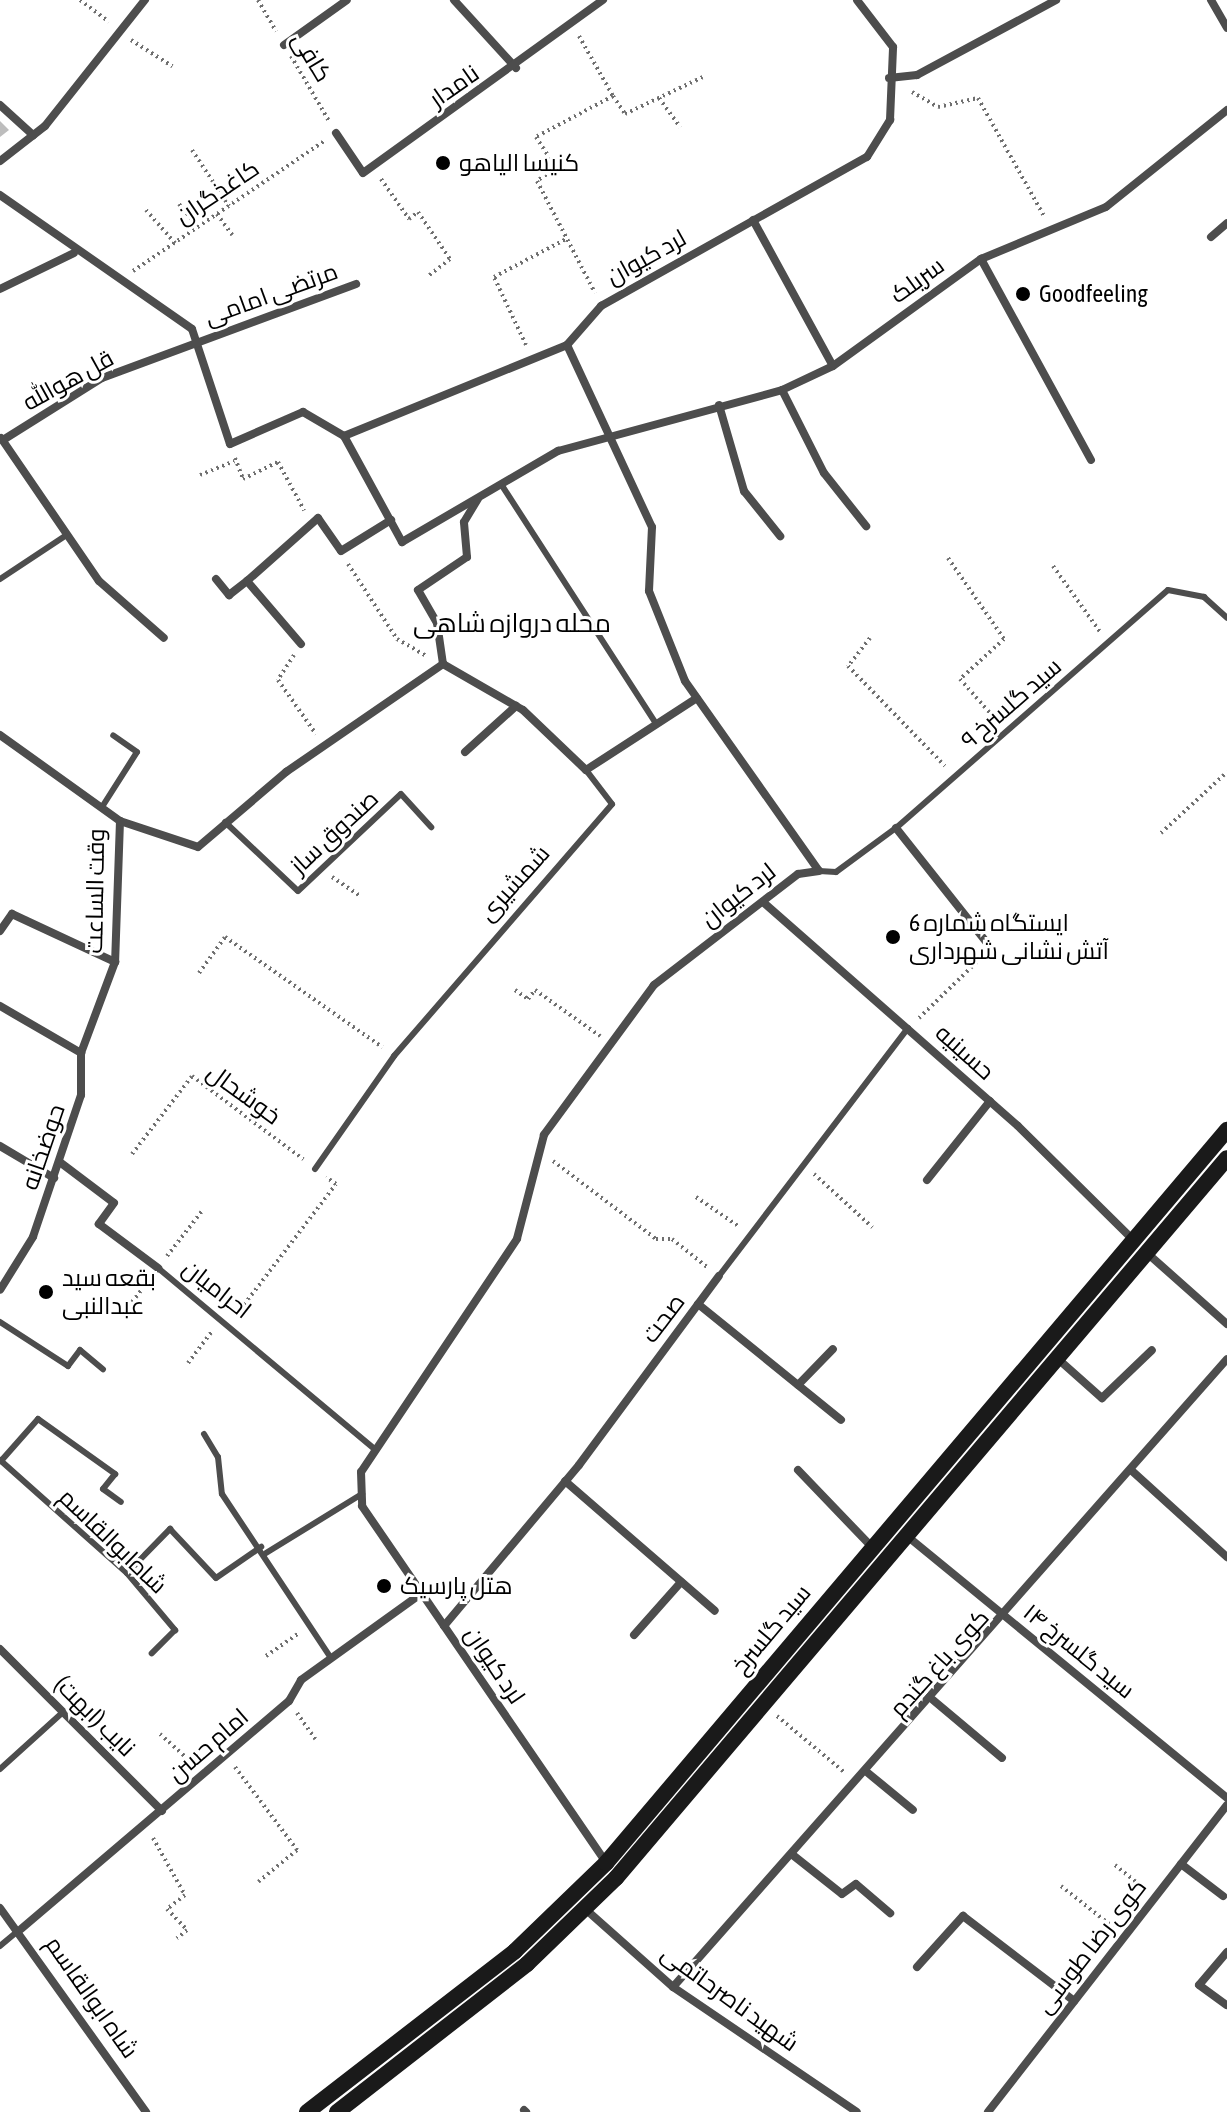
<!DOCTYPE html>
<meta charset="utf-8">
<style>
body{margin:0}
#map{position:relative;width:1227px;height:2112px;overflow:hidden;background:#fff;font-family:"Asap Condensed",Cairo,sans-serif}
div>[style]{position:absolute}
[style*='--x']{left:calc(var(--x)*1px);top:calc(var(--y)*1px);width:calc(var(--w)*1px);rotate:calc(var(--a)*1deg)}
.building>*{inset:0;background:#bdbdbd}
.path>*{height:4px;margin-top:-2px;transform-origin:0;background:repeating-linear-gradient(90deg,#6f6f6f 0 2px,transparent 0 6px)}
.lane>*{height:6px;margin:-3px;padding:0 3px;transform-origin:3px;border-radius:3px;background:#4d4d4d}
.street>*{height:8px;margin:-4px;padding:0 4px;transform-origin:4px;border-radius:4px;background:#4d4d4d}
.secondary>*{height:16px;margin:-8px;padding:0 8px;transform-origin:8px;border-radius:8px;background:#1a1a1a}
.dots>*{width:22px;height:22px;translate:-50% -50%;box-sizing:border-box;border:4px solid #fff;border-radius:50%}
span{translate:-50% -50%;white-space:nowrap;text-align:center;line-height:1.15;-webkit-text-stroke:6px #fff;paint-order:stroke}
.street-label{font-size:24px;color:#000}
.poi-label{font-size:24px;color:#000}
.left{translate:0 -50%;text-align:left}
.neighbourhood-label{font-size:26px;color:#000}
</style>
<div id="map">
<div class="building">
<div style="clip-path:polygon(0 121px,9px 130px,0 137px)"></div>
</div>
<div class="path">
<div style="--x:80;--y:0;--w:36;--a:37"></div>
<div style="--x:258;--y:0;--w:36;--a:60"></div>
<div style="--x:579;--y:36;--w:69;--a:60.5"></div>
<div style="--x:613;--y:96;--w:87;--a:152"></div>
<div style="--x:536;--y:137;--w:37;--a:57"></div>
<div style="--x:556;--y:168;--w:23;--a:146"></div>
<div style="--x:537;--y:181;--w:126;--a:62.6"></div>
<div style="--x:131;--y:40;--w:49;--a:32.4"></div>
<div style="--x:291;--y:56;--w:75;--a:59.7"></div>
<div style="--x:912;--y:92;--w:30;--a:30"></div>
<div style="--x:938;--y:107;--w:41;--a:-12.7"></div>
<div style="--x:978;--y:98;--w:135;--a:60.8"></div>
<div style="--x:613;--y:96;--w:22;--a:56"></div>
<div style="--x:625;--y:114;--w:86;--a:-25.4"></div>
<div style="--x:659;--y:98;--w:36;--a:54"></div>
<div style="--x:192;--y:150;--w:67;--a:56.5"></div>
<div style="--x:381;--y:179;--w:49;--a:55"></div>
<div style="--x:409;--y:219;--w:11;--a:-38"></div>
<div style="--x:418;--y:212;--w:57;--a:55.8"></div>
<div style="--x:450;--y:259;--w:28;--a:142"></div>
<div style="--x:179;--y:204;--w:30;--a:50"></div>
<div style="--x:146;--y:210;--w:44;--a:48.7"></div>
<div style="--x:217;--y:214;--w:26;--a:54"></div>
<div style="--x:133;--y:271;--w:231;--a:-34.2"></div>
<div style="--x:526;--y:345;--w:75;--a:-115.2"></div>
<div style="--x:494;--y:277;--w:81;--a:-27.8"></div>
<div style="--x:235;--y:458;--w:22;--a:69"></div>
<div style="--x:243;--y:479;--w:39;--a:-26"></div>
<div style="--x:278;--y:462;--w:55;--a:61.6"></div>
<div style="--x:200;--y:475;--w:37;--a:-22"></div>
<div style="--x:948;--y:558;--w:98;--a:55.3"></div>
<div style="--x:1004;--y:639;--w:59;--a:137.7"></div>
<div style="--x:960;--y:679;--w:56;--a:48.6"></div>
<div style="--x:348;--y:564;--w:90;--a:56.8"></div>
<div style="--x:397;--y:639;--w:34;--a:30"></div>
<div style="--x:1053;--y:566;--w:81;--a:54.5"></div>
<div style="--x:870;--y:638;--w:36;--a:128"></div>
<div style="--x:848;--y:666;--w:139;--a:45.9"></div>
<div style="--x:294;--y:655;--w:30;--a:123"></div>
<div style="--x:278;--y:680;--w:66;--a:54.9"></div>
<div style="--x:1161;--y:833;--w:90;--a:-42.7"></div>
<div style="--x:332;--y:877;--w:34;--a:34"></div>
<div style="--x:199;--y:973;--w:44;--a:-54.2"></div>
<div style="--x:225;--y:937;--w:192;--a:35"></div>
<div style="--x:515;--y:990;--w:16;--a:35"></div>
<div style="--x:528;--y:999;--w:11;--a:-52"></div>
<div style="--x:535;--y:990;--w:80;--a:35.3"></div>
<div style="--x:919;--y:1018;--w:86;--a:-44.1"></div>
<div style="--x:132;--y:1154;--w:98;--a:-52.4"></div>
<div style="--x:192;--y:1076;--w:139;--a:36.8"></div>
<div style="--x:553;--y:1161;--w:129;--a:37.1"></div>
<div style="--x:656;--y:1239;--w:16;--a:0"></div>
<div style="--x:672;--y:1239;--w:45;--a:38.7"></div>
<div style="--x:814;--y:1174;--w:79;--a:42.4"></div>
<div style="--x:696;--y:1197;--w:51;--a:34.6"></div>
<div style="--x:167;--y:1256;--w:57;--a:-52.1"></div>
<div style="--x:132;--y:1302;--w:29;--a:-52"></div>
<div style="--x:237;--y:1314;--w:163;--a:-52.7"></div>
<div style="--x:336;--y:1184;--w:12;--a:-145"></div>
<div style="--x:188;--y:1363;--w:41;--a:-52.9"></div>
<div style="--x:266;--y:1656;--w:40;--a:-34.9"></div>
<div style="--x:297;--y:1713;--w:32;--a:55"></div>
<div style="--x:777;--y:1716;--w:87;--a:39.9"></div>
<div style="--x:160;--y:1734;--w:40;--a:42"></div>
<div style="--x:190;--y:1761;--w:8;--a:130"></div>
<div style="--x:235;--y:1767;--w:104;--a:53.2"></div>
<div style="--x:297;--y:1850;--w:50;--a:140.6"></div>
<div style="--x:153;--y:1838;--w:65;--a:60.7"></div>
<div style="--x:185;--y:1895;--w:23;--a:142"></div>
<div style="--x:167;--y:1909;--w:29;--a:46"></div>
<div style="--x:187;--y:1930;--w:13;--a:141"></div>
<div style="--x:1115;--y:1865;--w:36;--a:39"></div>
<div style="--x:1061;--y:1886;--w:66;--a:38.3"></div>
</div>
<div class="lane">
<div style="--x:501;--y:484;--w:286;--a:57.1"></div>
<div style="--x:0;--y:579;--w:78;--a:-33.5"></div>
<div style="--x:102;--y:807;--w:65;--a:-57.5"></div>
<div style="--x:137;--y:752;--w:29;--a:-145"></div>
<div style="--x:225;--y:822;--w:100;--a:43.4"></div>
<div style="--x:298;--y:891;--w:141;--a:-43.3"></div>
<div style="--x:401;--y:794;--w:45;--a:47.7"></div>
<div style="--x:819;--y:871;--w:17;--a:3"></div>
<div style="--x:836;--y:872;--w:74;--a:-36.3"></div>
<div style="--x:896;--y:828;--w:361;--a:-41.2"></div>
<div style="--x:1168;--y:590;--w:37;--a:11"></div>
<div style="--x:1204;--y:597;--w:31;--a:42"></div>
<div style="--x:315;--y:1169;--w:138;--a:-55"></div>
<div style="--x:394;--y:1056;--w:333;--a:-49.1"></div>
<div style="--x:612;--y:804;--w:43;--a:-127.4"></div>
<div style="--x:158;--y:1268;--w:284;--a:39.9"></div>
<div style="--x:719;--y:1276;--w:312;--a:-52.7"></div>
<div style="--x:0;--y:1322;--w:81;--a:32.9"></div>
<div style="--x:68;--y:1366;--w:20;--a:-53"></div>
<div style="--x:80;--y:1350;--w:30;--a:40"></div>
<div style="--x:204;--y:1434;--w:27;--a:59"></div>
<div style="--x:218;--y:1457;--w:37;--a:84"></div>
<div style="--x:222;--y:1494;--w:197;--a:56.4"></div>
<div style="--x:0;--y:1460;--w:170;--a:41.7"></div>
<div style="--x:127;--y:1573;--w:75;--a:49.9"></div>
<div style="--x:175;--y:1630;--w:33;--a:135"></div>
<div style="--x:1;--y:1461;--w:56;--a:-48.6"></div>
<div style="--x:38;--y:1419;--w:95;--a:35.5"></div>
<div style="--x:115;--y:1474;--w:19;--a:129"></div>
<div style="--x:103;--y:1489;--w:22;--a:36"></div>
<div style="--x:266;--y:1553;--w:113;--a:-31.6"></div>
<div style="--x:127;--y:1573;--w:62;--a:-45.7"></div>
<div style="--x:170;--y:1529;--w:67;--a:46.8"></div>
<div style="--x:216;--y:1578;--w:55;--a:-34.6"></div>
<div style="--x:0;--y:1769;--w:85;--a:-42.1"></div>
<div style="--x:0;--y:1946;--w:23;--a:-40"></div>
</div>
<div class="street">
<div style="--x:454;--y:0;--w:92;--a:47.6"></div>
<div style="--x:1211;--y:0;--w:32;--a:60"></div>
<div style="--x:284;--y:45;--w:77;--a:-35.5"></div>
<div style="--x:889;--y:78;--w:28;--a:-6"></div>
<div style="--x:917;--y:75;--w:158;--a:-28.3"></div>
<div style="--x:0;--y:105;--w:45;--a:42.3"></div>
<div style="--x:336;--y:133;--w:48;--a:56"></div>
<div style="--x:363;--y:173;--w:296;--a:-35.8"></div>
<div style="--x:0;--y:161;--w:57;--a:-37.9"></div>
<div style="--x:45;--y:126;--w:161;--a:-51.6"></div>
<div style="--x:0;--y:195;--w:234;--a:34.9"></div>
<div style="--x:192;--y:329;--w:121;--a:71.7"></div>
<div style="--x:230;--y:444;--w:80;--a:-23.7"></div>
<div style="--x:303;--y:412;--w:48;--a:30.3"></div>
<div style="--x:344;--y:436;--w:241;--a:-22.2"></div>
<div style="--x:567;--y:345;--w:52;--a:-48.9"></div>
<div style="--x:601;--y:306;--w:305;--a:-29.3"></div>
<div style="--x:867;--y:157;--w:44;--a:-58.1"></div>
<div style="--x:890;--y:120;--w:73;--a:-87.6"></div>
<div style="--x:893;--y:47;--w:59;--a:-127.5"></div>
<div style="--x:753;--y:220;--w:166;--a:61.3"></div>
<div style="--x:1211;--y:237;--w:21;--a:-41"></div>
<div style="--x:981;--y:259;--w:229;--a:61.3"></div>
<div style="--x:0;--y:289;--w:82;--a:-25.9"></div>
<div style="--x:567;--y:345;--w:201;--a:65"></div>
<div style="--x:652;--y:527;--w:64;--a:92.7"></div>
<div style="--x:649;--y:591;--w:97;--a:68.2"></div>
<div style="--x:685;--y:681;--w:232;--a:54.8"></div>
<div style="--x:819;--y:871;--w:21;--a:172"></div>
<div style="--x:798;--y:874;--w:182;--a:142.4"></div>
<div style="--x:654;--y:985;--w:186;--a:126.3"></div>
<div style="--x:544;--y:1135;--w:107;--a:104.6"></div>
<div style="--x:517;--y:1239;--w:280;--a:123.8"></div>
<div style="--x:361;--y:1472;--w:34;--a:88"></div>
<div style="--x:362;--y:1506;--w:432;--a:55.6"></div>
<div style="--x:782;--y:390;--w:93;--a:63.2"></div>
<div style="--x:824;--y:473;--w:68;--a:51.6"></div>
<div style="--x:719;--y:405;--w:90;--a:73.8"></div>
<div style="--x:744;--y:491;--w:58;--a:51.3"></div>
<div style="--x:344;--y:436;--w:121;--a:61.3"></div>
<div style="--x:402;--y:542;--w:181;--a:-30.3"></div>
<div style="--x:558;--y:451;--w:232;--a:-15.2"></div>
<div style="--x:782;--y:390;--w:56;--a:-25.2"></div>
<div style="--x:833;--y:366;--w:183;--a:-35.9"></div>
<div style="--x:981;--y:259;--w:135;--a:-22.6"></div>
<div style="--x:1106;--y:207;--w:155;--a:-38.7"></div>
<div style="--x:1;--y:438;--w:173;--a:55.6"></div>
<div style="--x:99;--y:581;--w:86;--a:41.2"></div>
<div style="--x:3;--y:440;--w:117;--a:-32.1"></div>
<div style="--x:102;--y:378;--w:271;--a:-20.3"></div>
<div style="--x:216;--y:579;--w:21;--a:51"></div>
<div style="--x:229;--y:595;--w:23;--a:-38"></div>
<div style="--x:301;--y:644;--w:83;--a:-130.6"></div>
<div style="--x:247;--y:581;--w:95;--a:-41.6"></div>
<div style="--x:318;--y:518;--w:40;--a:55.1"></div>
<div style="--x:341;--y:551;--w:59;--a:-31.8"></div>
<div style="--x:443;--y:664;--w:92;--a:29.9"></div>
<div style="--x:523;--y:710;--w:87;--a:43.6"></div>
<div style="--x:586;--y:770;--w:132;--a:-33"></div>
<div style="--x:443;--y:664;--w:41;--a:-98.3"></div>
<div style="--x:437;--y:623;--w:38;--a:-120"></div>
<div style="--x:418;--y:590;--w:59;--a:-34"></div>
<div style="--x:467;--y:557;--w:35;--a:-95"></div>
<div style="--x:464;--y:522;--w:27;--a:-59"></div>
<div style="--x:0;--y:735;--w:148;--a:35.6"></div>
<div style="--x:120;--y:821;--w:141;--a:92"></div>
<div style="--x:115;--y:962;--w:97;--a:110.5"></div>
<div style="--x:81;--y:1053;--w:42;--a:90"></div>
<div style="--x:81;--y:1095;--w:150;--a:108.7"></div>
<div style="--x:33;--y:1237;--w:62;--a:121.9"></div>
<div style="--x:465;--y:752;--w:69;--a:-42"></div>
<div style="--x:120;--y:821;--w:82;--a:18.4"></div>
<div style="--x:198;--y:847;--w:116;--a:-40.4"></div>
<div style="--x:286;--y:772;--w:191;--a:-34.5"></div>
<div style="--x:896;--y:828;--w:153;--a:51.6"></div>
<div style="--x:763;--y:902;--w:339;--a:41.3"></div>
<div style="--x:1018;--y:1126;--w:162;--a:44.7"></div>
<div style="--x:0;--y:931;--w:21;--a:-55"></div>
<div style="--x:12;--y:914;--w:114;--a:25"></div>
<div style="--x:0;--y:1006;--w:94;--a:30.1"></div>
<div style="--x:0;--y:1146;--w:63;--a:30.7"></div>
<div style="--x:61;--y:1163;--w:66;--a:37"></div>
<div style="--x:114;--y:1203;--w:26;--a:126"></div>
<div style="--x:99;--y:1224;--w:74;--a:36.7"></div>
<div style="--x:927;--y:1180;--w:101;--a:-51.4"></div>
<div style="--x:1147;--y:1253;--w:107;--a:41.6"></div>
<div style="--x:698;--y:1304;--w:184;--a:39"></div>
<div style="--x:1058;--y:1359;--w:59;--a:41.6"></div>
<div style="--x:1102;--y:1398;--w:69;--a:-43.8"></div>
<div style="--x:798;--y:1385;--w:50;--a:-45.8"></div>
<div style="--x:798;--y:1470;--w:105;--a:46.2"></div>
<div style="--x:1131;--y:1470;--w:130;--a:42.2"></div>
<div style="--x:565;--y:1481;--w:198;--a:40.9"></div>
<div style="--x:907;--y:1536;--w:414;--a:39.3"></div>
<div style="--x:444;--y:1626;--w:210;--a:-50"></div>
<div style="--x:579;--y:1465;--w:235;--a:-53.5"></div>
<div style="--x:634;--y:1635;--w:71;--a:-48.4"></div>
<div style="--x:0;--y:1649;--w:229;--a:45"></div>
<div style="--x:933;--y:1700;--w:90;--a:40"></div>
<div style="--x:868;--y:1773;--w:58;--a:39.4"></div>
<div style="--x:794;--y:1856;--w:61;--a:38.4"></div>
<div style="--x:842;--y:1894;--w:17;--a:-36"></div>
<div style="--x:856;--y:1884;--w:45;--a:40.5"></div>
<div style="--x:1181;--y:1864;--w:53;--a:37.3"></div>
<div style="--x:583;--y:1907;--w:120;--a:41.6"></div>
<div style="--x:673;--y:1987;--w:222;--a:34.2"></div>
<div style="--x:0;--y:1908;--w:251;--a:54.4"></div>
<div style="--x:21;--y:1929;--w:352;--a:-40.4"></div>
<div style="--x:289;--y:1701;--w:24;--a:-60"></div>
<div style="--x:301;--y:1680;--w:149;--a:-35.7"></div>
<div style="--x:1227;--y:1952;--w:43;--a:130.3"></div>
<div style="--x:1199;--y:1985;--w:34;--a:36"></div>
<div style="--x:917;--y:1967;--w:69;--a:-48"></div>
<div style="--x:963;--y:1916;--w:140;--a:37.4"></div>
<div style="--x:673;--y:1987;--w:837;--a:-48.58"></div>
<div style="--x:524;--y:2110;--w:3;--a:45"></div>
<div style="--x:988;--y:2112;--w:389;--a:-52.1"></div>
</div>
<div class="secondary">
<div style="--x:307;--y:2112;--w:263;--a:-37.7"></div>
<div style="--x:515;--y:1951;--w:127;--a:-44"></div>
<div style="--x:606;--y:1863;--w:961;--a:-49.73"></div>
<div style="--x:337;--y:2112;--w:241;--a:-37.9"></div>
<div style="--x:527;--y:1964;--w:124;--a:-44"></div>
<div style="--x:616;--y:1878;--w:944;--a:-49.68"></div>
</div>
<div class="dots">
<div style="left:443px;top:163px;background:#000"></div>
<div style="left:1023px;top:294px;background:#000"></div>
<div style="left:893px;top:937px;background:#000"></div>
<div style="left:46px;top:1292px;background:#000"></div>
<div style="left:384px;top:1586px;background:#000"></div>
</div>
<div class="street-label">
<span style="left:312px;top:57px;rotate:59deg">کافی</span>
<span style="left:454px;top:86px;rotate:-35deg">نامدار</span>
<span style="left:217px;top:192px;rotate:-34deg">کاغذگران</span>
<span style="left:646px;top:257px;rotate:-29deg">لرد کیوان</span>
<span style="left:917px;top:280px;rotate:-36deg">سریلک</span>
<span style="left:271px;top:294px;rotate:-20deg">مرتضی امامی</span>
<span style="left:68px;top:380px;rotate:-29deg">قل هوالله</span>
<span style="left:1011px;top:703px;rotate:-41deg">سید گلسرخ ۹</span>
<span style="left:334px;top:832px;rotate:-43deg">صندوق ساز</span>
<span style="left:514px;top:883px;rotate:-48deg">شمشیری</span>
<span style="left:95px;top:891px;rotate:-89deg">وقت الساعت</span>
<span style="left:738px;top:895px;rotate:-38deg">لرد کیوان</span>
<span style="left:965px;top:1052px;rotate:42deg">حسینیه</span>
<span style="left:244px;top:1094px;rotate:36deg">خوشحال</span>
<span style="left:43px;top:1147px;rotate:-71deg">حوضخانه</span>
<span style="left:217px;top:1289px;rotate:38deg">احرامیان</span>
<span style="left:663px;top:1318px;rotate:-53deg">صحت</span>
<span style="left:113px;top:1541px;rotate:44deg">شاه‌ابوالقاسم</span>
<span style="left:771px;top:1629px;rotate:-50deg">سید گلسرخ</span>
<span style="left:1079px;top:1651px;rotate:39deg">سید گلسرخ ۱۴</span>
<span style="left:939px;top:1663px;rotate:-48deg">کوی باغ گندم</span>
<span style="left:495px;top:1665px;rotate:56deg">لرد کیوان</span>
<span style="left:95px;top:1716px;rotate:45deg">نایب (ابهت)</span>
<span style="left:208px;top:1745px;rotate:-41deg">امام حسن</span>
<span style="left:1091px;top:1946px;rotate:-52deg">کوی رضا طوسی</span>
<span style="left:92px;top:1997px;rotate:55deg">شاه ابوالقاسم</span>
<span style="left:730px;top:1998px;rotate:36deg">شهید ناصرحاتمی</span>
</div>
<div class="poi-label">
<span class="left" style="left:459px;top:163px">کنیسا الیاهو</span>
<span class="left" style="left:1039px;top:294px">Goodfeeling</span>
<span class="left" style="left:909px;top:937px">ایستگاه شماره 6<br>آتش نشانی شهرداری</span>
<span class="left" style="left:62px;top:1292px">بقعه سید<br>عبدالنبی</span>
<span class="left" style="left:400px;top:1586px">هتل پارسیک</span>
</div>
<div class="neighbourhood-label">
<span style="left:512px;top:624px">محله دروازه شاهی</span>
</div>
</div>
